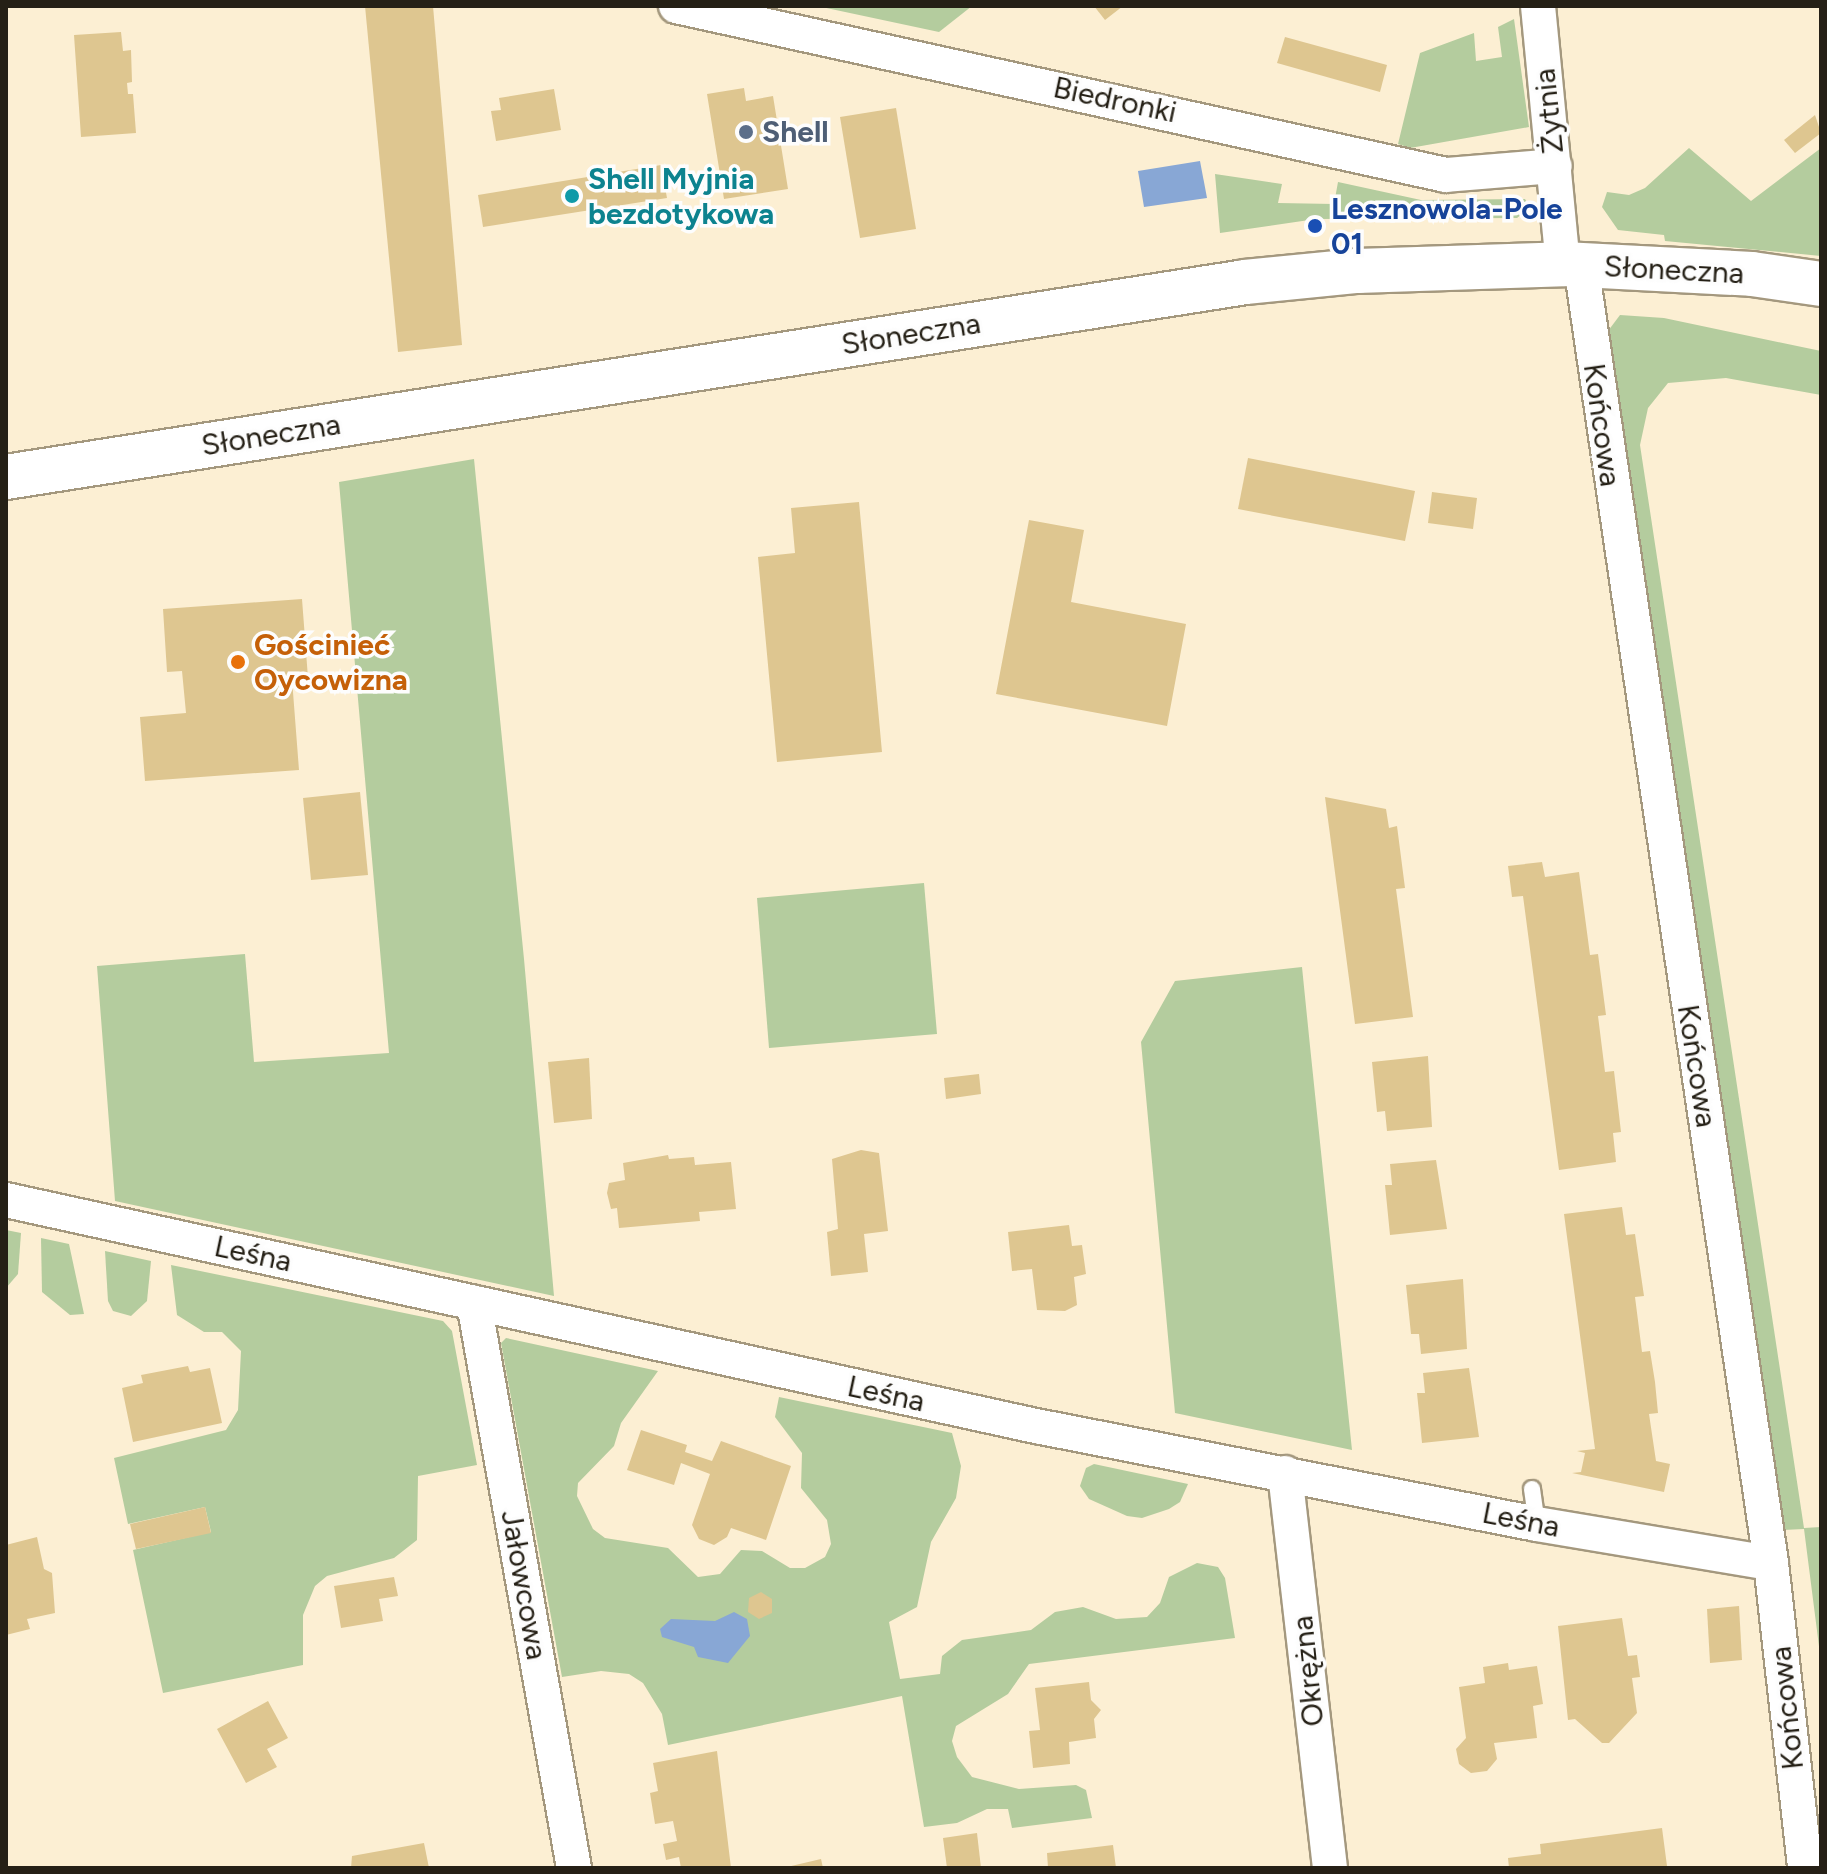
<!DOCTYPE html>
<meta charset="utf-8">
<style>
body{margin:0}
#map{position:relative;width:1827px;height:1874px;overflow:hidden;background:#fcefd3;font-family:Figtree,sans-serif}
div>[style]{position:absolute}
[style*='--x']{left:calc(var(--x)*1px);top:calc(var(--y)*1px);width:calc(var(--w)*1px);rotate:calc(var(--a)*1deg)}
.green>*{inset:0;background:#b4cc9e}
.water>*{inset:0;background:#88a7d5}
.building>*{inset:0;background:#dec690}
.roads{filter:drop-shadow(2px 0 #a4987e) drop-shadow(-2px 0 #a4987e) drop-shadow(0 2px #a4987e) drop-shadow(0 -2px #a4987e)}
.lane>*{height:16px;margin:-8px;padding:0 8px;transform-origin:8px;border-radius:8px;background:#fff}
.street>*{height:34px;margin:-17px;padding:0 17px;transform-origin:17px;border-radius:17px;background:#fff}
.secondary>*{height:44px;margin:-22px;padding:0 22px;transform-origin:22px;border-radius:22px;background:#fff}
.dots>*{width:22px;height:22px;translate:-50% -50%;box-sizing:border-box;border:4px solid #fdfdfd;border-radius:50%}
span{translate:-50% -50%;white-space:nowrap;text-align:center;line-height:1.15;-webkit-text-stroke:7px #fdfdfd;paint-order:stroke}
.street-label{font-size:30px;color:#252016}
.service-label{font-size:30px;color:#4e5e75;font-weight:700}
.left{translate:0 -50%;text-align:left}
.culture-label{font-size:30px;color:#0d838f;font-weight:700}
.transit-label{font-size:30px;color:#164399;font-weight:700}
.food-label{font-size:30px;color:#c56008;font-weight:700}
.frame{position:absolute;inset:0;border:8px solid #252016;pointer-events:none}
</style>
<div id="map">
<div class="green">
<div style="clip-path:polygon(817px 6px,972px 6px,939px 32px)"></div>
<div style="clip-path:polygon(1514px 19px,1529px 127px,1410px 148px,1398px 144px,1420px 53px,1474px 33px,1476px 61px,1502px 57px,1498px 27px)"></div>
<div style="clip-path:polygon(1689px 148px,1751px 201px,1821px 148px,1821px 256px,1665px 241px,1664px 235px,1618px 230px,1602px 207px,1607px 192px,1629px 195px,1645px 188px)"></div>
<div style="clip-path:polygon(1215px 174px,1282px 184px,1278px 203px,1334px 204px,1338px 182px,1421px 200px,1525px 199px,1530px 208px,1517px 218px,1316px 219px,1220px 233px)"></div>
<div style="clip-path:polygon(1620px 315px,1664px 318px,1821px 351px,1821px 395px,1726px 378px,1668px 383px,1648px 408px,1640px 445px,1804px 1528px,1821px 1527px,1821px 1662px,1804px 1529px,1783px 1530px,1608px 331px)"></div>
<div style="clip-path:polygon(474px 459px,524px 959px,554px 1296px,115px 1201px,97px 966px,245px 954px,254px 1062px,389px 1053px,339px 482px)"></div>
<div style="clip-path:polygon(924px 883px,937px 1034px,769px 1048px,757px 898px)"></div>
<div style="clip-path:polygon(1302px 967px,1310px 1046px,1352px 1450px,1175px 1413px,1141px 1042px,1175px 981px)"></div>
<div style="clip-path:polygon(6px 1230px,21px 1233px,18px 1274px,6px 1288px)"></div>
<div style="clip-path:polygon(41px 1238px,69px 1244px,84px 1314px,70px 1315px,42px 1292px)"></div>
<div style="clip-path:polygon(105px 1251px,151px 1261px,147px 1301px,131px 1316px,113px 1311px,108px 1301px)"></div>
<div style="clip-path:polygon(171px 1265px,443px 1321px,452px 1331px,477px 1465px,418px 1476px,417px 1540px,394px 1558px,327px 1576px,315px 1586px,303px 1615px,303px 1665px,163px 1693px,133px 1550px,211px 1532px,205px 1507px,128px 1524px,114px 1458px,226px 1430px,238px 1410px,241px 1351px,222px 1332px,204px 1332px,177px 1315px)"></div>
<div style="clip-path:polygon(506px 1338px,658px 1371px,621px 1423px,614px 1446px,578px 1483px,577px 1496px,593px 1529px,605px 1538px,668px 1548px,698px 1577px,720px 1574px,741px 1550px,762px 1551px,790px 1568px,805px 1568px,825px 1557px,831px 1544px,827px 1520px,801px 1488px,802px 1453px,775px 1417px,779px 1397px,952px 1433px,961px 1466px,956px 1498px,931px 1542px,917px 1607px,889px 1622px,900px 1679px,940px 1674px,942px 1656px,962px 1640px,1031px 1630px,1055px 1612px,1083px 1607px,1116px 1619px,1147px 1617px,1160px 1603px,1169px 1577px,1197px 1563px,1218px 1567px,1225px 1578px,1235px 1638px,1029px 1664px,1008px 1694px,956px 1726px,952px 1741px,957px 1757px,972px 1777px,1019px 1789px,1076px 1785px,1086px 1790px,1092px 1818px,1012px 1828px,1008px 1809px,987px 1809px,957px 1823px,924px 1827px,902px 1696px,668px 1745px,662px 1714px,643px 1683px,629px 1674px,601px 1671px,562px 1677px,501px 1343px)"></div>
<div style="clip-path:polygon(1094px 1464px,1188px 1484px,1180px 1502px,1169px 1509px,1142px 1518px,1127px 1516px,1089px 1499px,1080px 1486px,1086px 1468px)"></div>
</div>
<div class="water">
<div style="clip-path:polygon(1200px 161px,1207px 198px,1144px 207px,1138px 171px)"></div>
<div style="clip-path:polygon(734px 1612px,747px 1619px,750px 1636px,728px 1663px,698px 1657px,694px 1647px,662px 1637px,660px 1629px,671px 1619px,715px 1621px)"></div>
</div>
<div class="building">
<div style="clip-path:polygon(365px 6px,433px 6px,462px 345px,398px 352px)"></div>
<div style="clip-path:polygon(1094px 6px,1123px 6px,1105px 20px)"></div>
<div style="clip-path:polygon(121px 32px,123px 51px,131px 50px,132px 82px,127px 83px,128px 94px,133px 94px,136px 133px,81px 137px,74px 35px)"></div>
<div style="clip-path:polygon(1285px 37px,1387px 65px,1380px 92px,1277px 63px)"></div>
<div style="clip-path:polygon(744px 88px,746px 101px,773px 96px,788px 189px,724px 199px,707px 94px)"></div>
<div style="clip-path:polygon(554px 89px,561px 130px,496px 141px,491px 111px,501px 110px,499px 98px)"></div>
<div style="clip-path:polygon(896px 108px,916px 229px,860px 238px,840px 117px)"></div>
<div style="clip-path:polygon(1815px 115px,1821px 133px,1795px 153px,1784px 140px)"></div>
<div style="clip-path:polygon(661px 165px,667px 198px,483px 227px,478px 195px)"></div>
<div style="clip-path:polygon(1248px 458px,1415px 491px,1405px 541px,1238px 509px)"></div>
<div style="clip-path:polygon(1432px 492px,1477px 498px,1473px 529px,1428px 523px)"></div>
<div style="clip-path:polygon(859px 502px,882px 752px,777px 762px,758px 557px,795px 553px,791px 508px)"></div>
<div style="clip-path:polygon(1029px 520px,1084px 530px,1071px 602px,1186px 624px,1167px 726px,996px 694px)"></div>
<div style="clip-path:polygon(302px 599px,308px 678px,292px 679px,299px 770px,145px 781px,140px 717px,186px 713px,182px 671px,167px 672px,163px 609px)"></div>
<div style="clip-path:polygon(360px 792px,368px 875px,311px 880px,303px 798px)"></div>
<div style="clip-path:polygon(1325px 797px,1386px 809px,1389px 828px,1397px 826px,1405px 888px,1396px 889px,1413px 1017px,1355px 1024px)"></div>
<div style="clip-path:polygon(1542px 862px,1545px 877px,1579px 872px,1590px 955px,1598px 954px,1606px 1015px,1598px 1016px,1605px 1072px,1614px 1071px,1621px 1132px,1613px 1133px,1616px 1162px,1559px 1170px,1523px 896px,1512px 897px,1508px 866px)"></div>
<div style="clip-path:polygon(1428px 1056px,1432px 1127px,1387px 1131px,1385px 1111px,1377px 1112px,1372px 1062px)"></div>
<div style="clip-path:polygon(589px 1058px,592px 1119px,554px 1123px,548px 1062px)"></div>
<div style="clip-path:polygon(979px 1074px,981px 1094px,946px 1099px,944px 1078px)"></div>
<div style="clip-path:polygon(861px 1150px,879px 1153px,888px 1231px,864px 1234px,868px 1272px,831px 1276px,827px 1232px,838px 1229px,832px 1159px)"></div>
<div style="clip-path:polygon(668px 1155px,669px 1159px,694px 1157px,695px 1165px,731px 1162px,736px 1209px,699px 1212px,700px 1221px,619px 1228px,617px 1208px,611px 1209px,607px 1193px,609px 1183px,625px 1180px,623px 1163px)"></div>
<div style="clip-path:polygon(1436px 1160px,1447px 1229px,1390px 1235px,1385px 1185px,1392px 1185px,1390px 1164px)"></div>
<div style="clip-path:polygon(1622px 1207px,1626px 1235px,1635px 1234px,1644px 1296px,1635px 1297px,1642px 1352px,1650px 1351px,1655px 1382px,1658px 1413px,1649px 1414px,1656px 1461px,1670px 1464px,1664px 1492px,1572px 1473px,1581px 1472px,1585px 1453px,1577px 1451px,1595px 1449px,1564px 1214px)"></div>
<div style="clip-path:polygon(1069px 1225px,1072px 1246px,1082px 1245px,1086px 1274px,1074px 1277px,1077px 1305px,1065px 1311px,1037px 1310px,1032px 1269px,1012px 1271px,1008px 1232px)"></div>
<div style="clip-path:polygon(1463px 1279px,1467px 1349px,1421px 1354px,1419px 1334px,1411px 1334px,1406px 1285px)"></div>
<div style="clip-path:polygon(188px 1366px,190px 1372px,210px 1368px,222px 1423px,133px 1442px,122px 1388px,143px 1383px,141px 1375px)"></div>
<div style="clip-path:polygon(1469px 1368px,1479px 1437px,1422px 1443px,1417px 1393px,1425px 1393px,1423px 1373px)"></div>
<div style="clip-path:polygon(641px 1430px,687px 1445px,685px 1452px,712px 1461px,721px 1441px,791px 1466px,766px 1540px,731px 1528px,727px 1537px,714px 1545px,699px 1539px,692px 1525px,710px 1474px,681px 1463px,674px 1485px,627px 1470px)"></div>
<div style="clip-path:polygon(205px 1507px,211px 1533px,136px 1549px,130px 1524px)"></div>
<div style="clip-path:polygon(37px 1537px,44px 1569px,52px 1573px,55px 1613px,27px 1619px,30px 1629px,6px 1635px,6px 1545px)"></div>
<div style="clip-path:polygon(394px 1577px,398px 1596px,379px 1599px,383px 1621px,341px 1628px,334px 1586px)"></div>
<div style="clip-path:polygon(761px 1592px,772px 1599px,772px 1613px,759px 1619px,748px 1612px,749px 1598px)"></div>
<div style="clip-path:polygon(1739px 1606px,1742px 1660px,1710px 1663px,1707px 1609px)"></div>
<div style="clip-path:polygon(1622px 1618px,1628px 1656px,1637px 1655px,1640px 1677px,1632px 1678px,1637px 1713px,1609px 1743px,1602px 1743px,1575px 1719px,1568px 1720px,1558px 1626px)"></div>
<div style="clip-path:polygon(1508px 1663px,1509px 1670px,1537px 1666px,1543px 1704px,1533px 1706px,1537px 1738px,1494px 1743px,1497px 1759px,1487px 1771px,1471px 1773px,1459px 1764px,1456px 1749px,1466px 1738px,1459px 1687px,1485px 1683px,1483px 1667px)"></div>
<div style="clip-path:polygon(1089px 1682px,1091px 1700px,1101px 1710px,1094px 1719px,1096px 1738px,1069px 1742px,1070px 1764px,1033px 1768px,1029px 1731px,1040px 1730px,1035px 1688px)"></div>
<div style="clip-path:polygon(268px 1701px,288px 1738px,267px 1749px,277px 1767px,246px 1783px,217px 1729px)"></div>
<div style="clip-path:polygon(717px 1751px,731px 1868px,681px 1868px,679px 1857px,666px 1860px,663px 1844px,677px 1841px,673px 1821px,655px 1824px,650px 1793px,658px 1791px,653px 1763px)"></div>
<div style="clip-path:polygon(1662px 1828px,1667px 1866px,1509px 1868px,1508px 1858px,1541px 1854px,1540px 1844px)"></div>
<div style="clip-path:polygon(977px 1833px,981px 1868px,947px 1868px,943px 1838px)"></div>
<div style="clip-path:polygon(424px 1843px,429px 1868px,351px 1868px,352px 1856px)"></div>
<div style="clip-path:polygon(1113px 1845px,1116px 1868px,1048px 1868px,1047px 1853px)"></div>
<div style="clip-path:polygon(821px 1859px,823px 1868px,787px 1868px,787px 1867px)"></div>
</div>
<div class="roads">
<div class="lane">
<div style="--x:1532;--y:1489;--w:35;--a:82"></div>
</div>
<div class="street">
<div style="--x:676;--y:6;--w:788;--a:12.38"></div>
<div style="--x:1446;--y:175;--w:109;--a:-4.7"></div>
<div style="--x:1538;--y:6;--w:259;--a:84.5"></div>
<div style="--x:1581;--y:265;--w:1312;--a:81.67"></div>
<div style="--x:1771;--y:1563;--w:307;--a:83.6"></div>
<div style="--x:6;--y:1200;--w:1055;--a:12.38"></div>
<div style="--x:1036;--y:1426;--w:510;--a:11.07"></div>
<div style="--x:1537;--y:1524;--w:237;--a:9.5"></div>
<div style="--x:474;--y:1303;--w:574;--a:79.96"></div>
<div style="--x:1285;--y:1473;--w:398;--a:83.5"></div>
</div>
<div class="secondary">
<div style="--x:6;--y:477;--w:1254;--a:-8.94"></div>
<div style="--x:1245;--y:282;--w:113;--a:-5.6"></div>
<div style="--x:1357;--y:271;--w:206;--a:-1.9"></div>
<div style="--x:1563;--y:264;--w:189;--a:3"></div>
<div style="--x:1752;--y:274;--w:70;--a:8.2"></div>
</div>
</div>
<div class="dots">
<div style="left:746px;top:132px;background:#5c6f8a"></div>
<div style="left:572px;top:196px;background:#0f9aa8"></div>
<div style="left:1315px;top:226px;background:#1a4fb4"></div>
<div style="left:238px;top:662px;background:#e8710a"></div>
</div>
<div class="street-label">
<span style="left:1115px;top:100px;rotate:12deg">Biedronki</span>
<span style="left:1549px;top:111px;rotate:-96deg">Żytnia</span>
<span style="left:1674px;top:270px;rotate:3deg">Słoneczna</span>
<span style="left:911px;top:334px;rotate:-9deg">Słoneczna</span>
<span style="left:1602px;top:425px;rotate:82deg">Końcowa</span>
<span style="left:271px;top:435px;rotate:-9deg">Słoneczna</span>
<span style="left:1697px;top:1066px;rotate:81deg">Końcowa</span>
<span style="left:253px;top:1254px;rotate:12deg">Leśna</span>
<span style="left:886px;top:1394px;rotate:12deg">Leśna</span>
<span style="left:1521px;top:1520px;rotate:11deg">Leśna</span>
<span style="left:524px;top:1585px;rotate:80deg">Jałowcowa</span>
<span style="left:1308px;top:1671px;rotate:-96deg">Okrężna</span>
<span style="left:1787px;top:1708px;rotate:-96deg">Końcowa</span>
</div>
<div class="service-label">
<span class="left" style="left:762px;top:132px">Shell</span>
</div>
<div class="culture-label">
<span class="left" style="left:588px;top:196px">Shell Myjnia<br>bezdotykowa</span>
</div>
<div class="transit-label">
<span class="left" style="left:1331px;top:226px">Lesznowola-Pole<br>01</span>
</div>
<div class="food-label">
<span class="left" style="left:254px;top:662px">Gościnieć<br>Oycowizna</span>
</div>
<div class="frame"></div>
</div>
